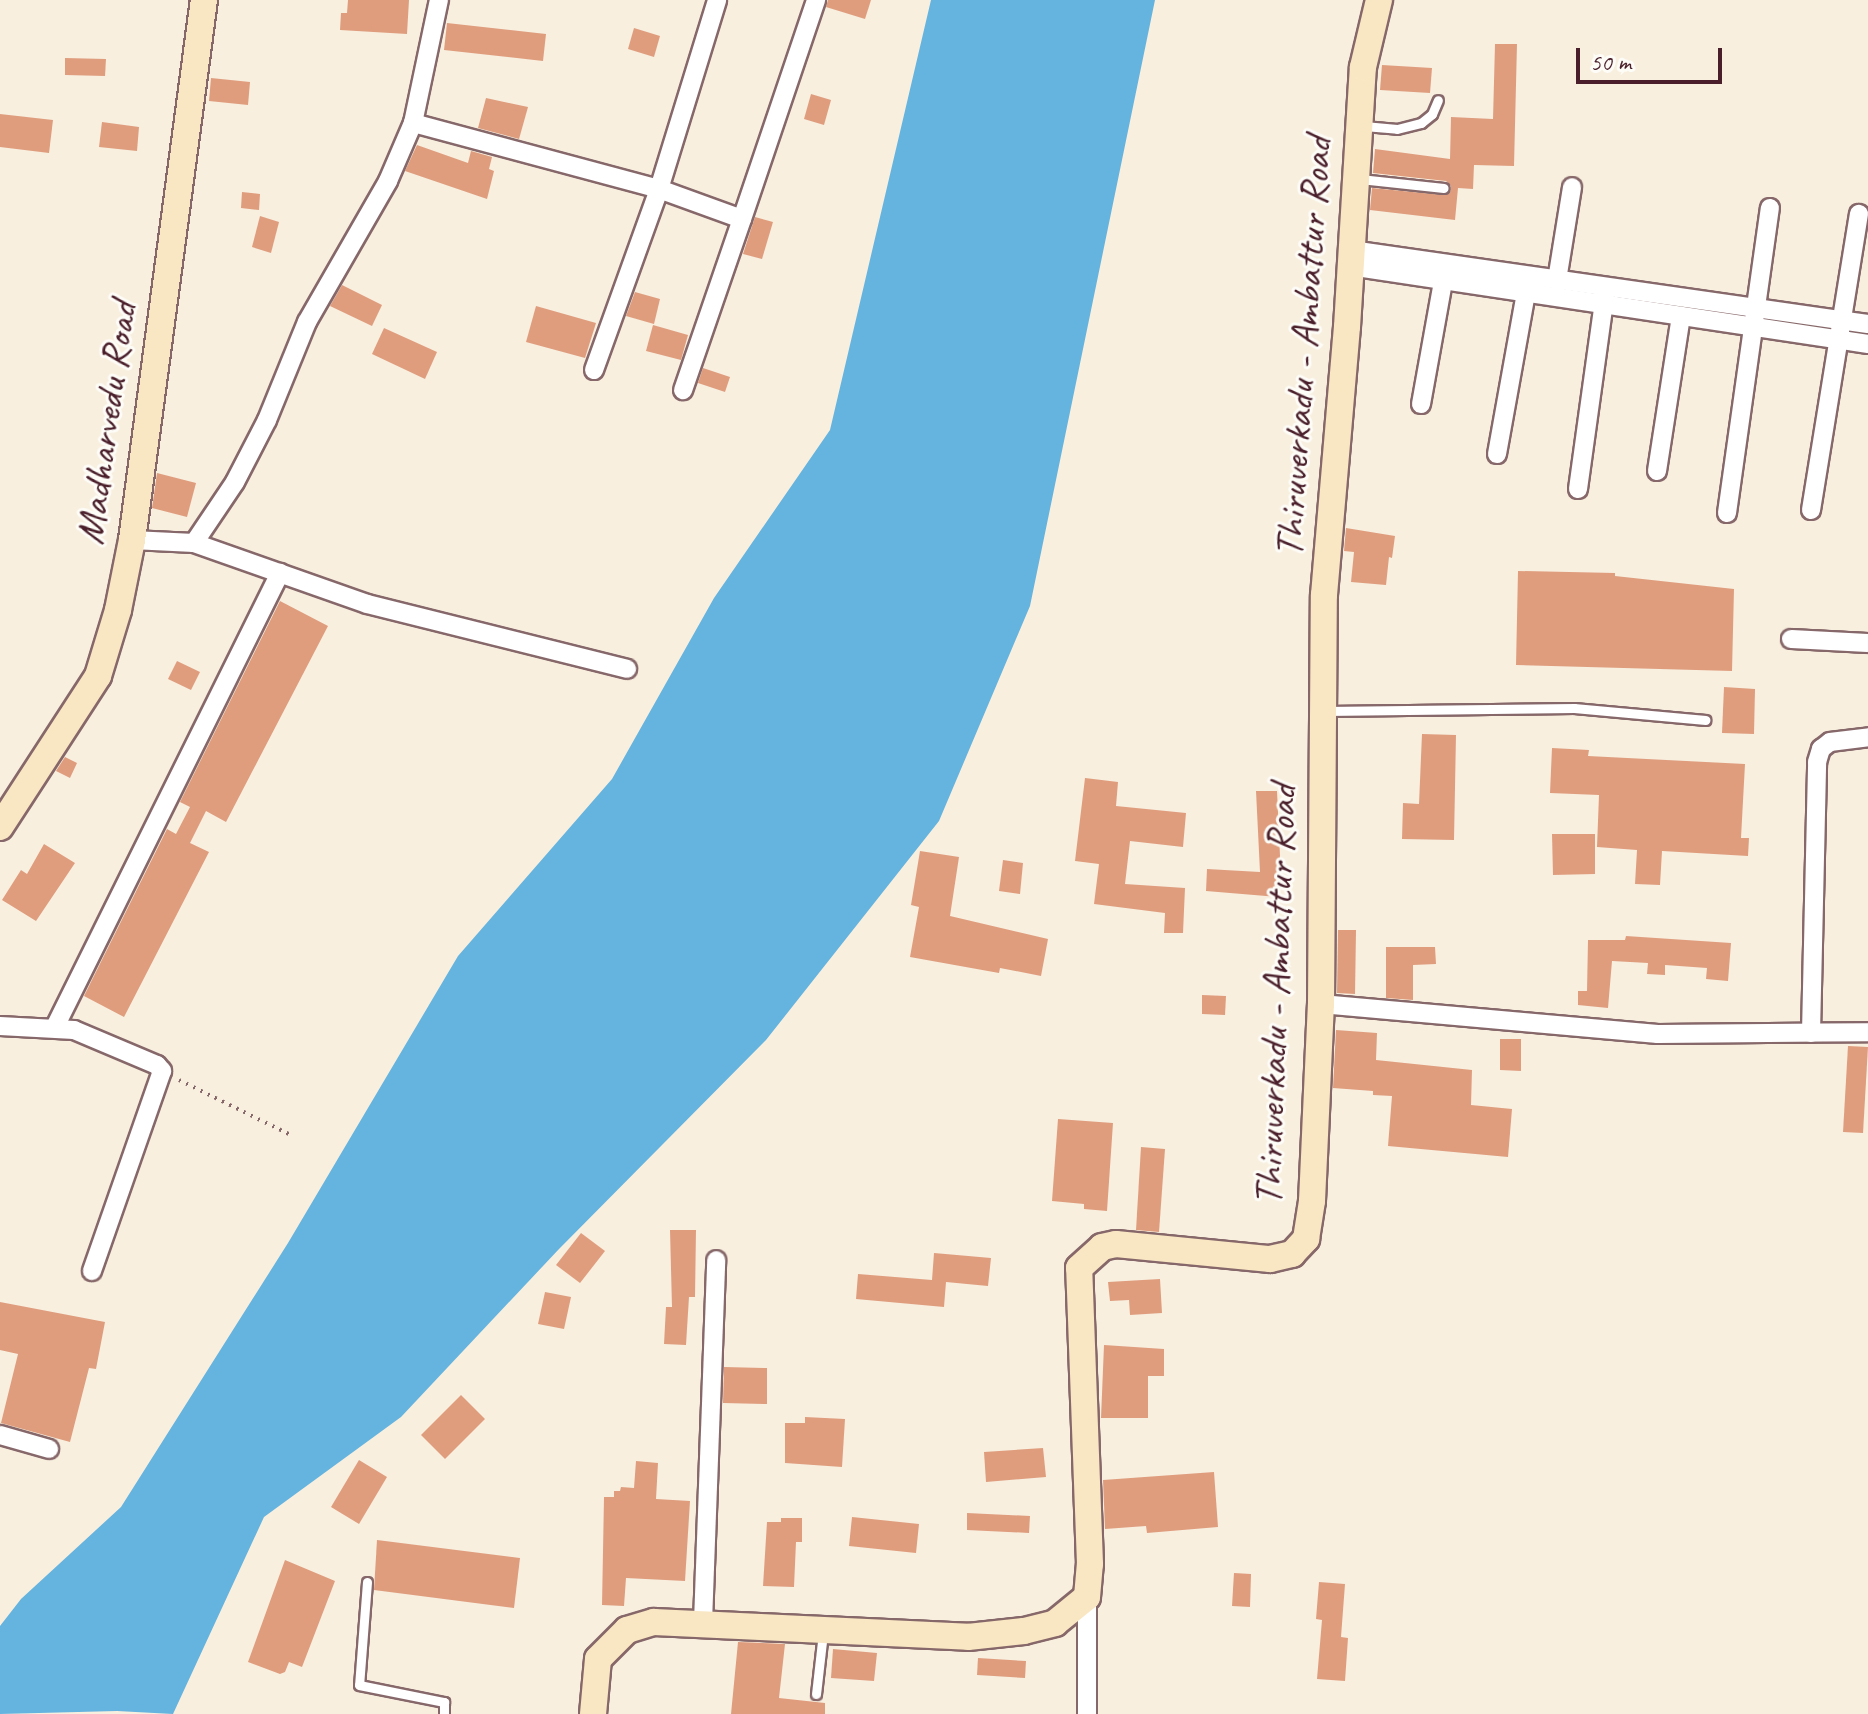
<!DOCTYPE html>
<style>
body{margin:0}
#map{position:relative;width:1868px;height:1714px;overflow:hidden;background:#f8efdf;font-family:Caveat,sans-serif}
div>[style]{position:absolute}
[style*='--x']{left:calc(var(--x)*1px);top:calc(var(--y)*1px);width:calc(var(--w)*1px);rotate:calc(var(--a)*1deg)}
.water>*{inset:0;background:#65b3df}
.building>*{inset:0;background:#df9d7e}
.path>*{height:4px;margin-top:-2px;transform-origin:0;background:repeating-linear-gradient(90deg,#87686a 0 2px,transparent 0 8px)}
.roads{filter:drop-shadow(2px 0 #87686a) drop-shadow(-2px 0 #87686a) drop-shadow(0 2px #87686a) drop-shadow(0 -2px #87686a)}
.lane>*{height:9px;margin:-4.5px;padding:0 4.5px;transform-origin:4.5px;border-radius:4.5px;background:#fff}
.street>*{height:18px;margin:-9px;padding:0 9px;transform-origin:9px;border-radius:9px;background:#fff}
.secondary>*{height:26px;margin:-13px;padding:0 13px;transform-origin:13px;border-radius:13px;background:#f9e7c3}
span{translate:-50% -50%;white-space:nowrap;text-align:center;line-height:1.15;-webkit-text-stroke:6px #fdfcf7;paint-order:stroke}
.street-label{font-size:40px;color:#4a1f2b}
.scale{position:absolute;left:1576px;top:48px;width:146px;height:36px;box-sizing:border-box;border:4px solid #4a1f2b;border-top:0;padding-left:10px;font-size:24px;line-height:28px;white-space:nowrap;color:#4a1f2b;-webkit-text-stroke:6px #fdfcf7;paint-order:stroke}
</style>
<div id="map">
<div class="water">
<div style="clip-path:polygon(931px 0,1155px 0,1030px 606px,939px 821px,766px 1040px,559px 1249px,401px 1417px,264px 1517px,173px 1714px,117px 1711px,0 1714px,0 1626px,21px 1599px,121px 1507px,288px 1243px,458px 956px,612px 779px,714px 598px,830px 430px)"></div>
</div>
<div class="building">
<div style="clip-path:polygon(348px 0,409px 0,407px 34px,340px 30px,341px 13px,347px 13px)"></div>
<div style="clip-path:polygon(828px 0,871px 0,865px 19px,826px 7px)"></div>
<div style="clip-path:polygon(447px 23px,546px 34px,543px 61px,444px 50px)"></div>
<div style="clip-path:polygon(634px 28px,660px 36px,654px 57px,628px 49px)"></div>
<div style="clip-path:polygon(1495px 44px,1517px 44px,1514px 166px,1474px 165px,1473px 189px,1458px 188px,1455px 220px,1370px 210px,1372px 188px,1443px 195px,1450px 193px,1451px 186px,1446px 181px,1373px 173px,1375px 149px,1450px 159px,1451px 117px,1493px 119px)"></div>
<div style="clip-path:polygon(65px 58px,106px 59px,105px 76px,65px 75px)"></div>
<div style="clip-path:polygon(1382px 65px,1432px 68px,1430px 93px,1380px 90px)"></div>
<div style="clip-path:polygon(211px 78px,250px 82px,248px 105px,209px 101px)"></div>
<div style="clip-path:polygon(811px 94px,831px 100px,824px 125px,804px 119px)"></div>
<div style="clip-path:polygon(486px 98px,528px 107px,519px 139px,478px 128px)"></div>
<div style="clip-path:polygon(0 114px,53px 120px,49px 153px,0 147px)"></div>
<div style="clip-path:polygon(102px 122px,139px 127px,137px 151px,99px 147px)"></div>
<div style="clip-path:polygon(417px 145px,468px 163px,471px 151px,492px 157px,489px 169px,494px 171px,487px 199px,405px 171px)"></div>
<div style="clip-path:polygon(242px 192px,260px 194px,259px 210px,241px 208px)"></div>
<div style="clip-path:polygon(260px 216px,279px 222px,271px 253px,252px 247px)"></div>
<div style="clip-path:polygon(755px 217px,773px 222px,762px 259px,743px 254px)"></div>
<div style="clip-path:polygon(342px 285px,382px 305px,372px 326px,330px 306px)"></div>
<div style="clip-path:polygon(635px 292px,660px 299px,654px 324px,626px 316px)"></div>
<div style="clip-path:polygon(536px 306px,596px 323px,585px 358px,526px 342px)"></div>
<div style="clip-path:polygon(653px 325px,688px 335px,681px 360px,646px 351px)"></div>
<div style="clip-path:polygon(384px 328px,437px 352px,425px 379px,372px 354px)"></div>
<div style="clip-path:polygon(703px 368px,730px 377px,725px 392px,698px 383px)"></div>
<div style="clip-path:polygon(157px 473px,196px 483px,187px 517px,152px 508px)"></div>
<div style="clip-path:polygon(1346px 528px,1395px 536px,1392px 558px,1389px 557px,1386px 585px,1351px 582px,1354px 552px,1344px 551px)"></div>
<div style="clip-path:polygon(1518px 571px,1615px 573px,1615px 576px,1734px 589px,1732px 671px,1516px 665px)"></div>
<div style="clip-path:polygon(280px 601px,328px 626px,226px 822px,206px 811px,190px 843px,209px 852px,124px 1017px,84px 996px,167px 829px,176px 834px,190px 807px,180px 802px)"></div>
<div style="clip-path:polygon(177px 661px,200px 672px,191px 690px,168px 679px)"></div>
<div style="clip-path:polygon(1724px 687px,1755px 689px,1754px 734px,1722px 733px)"></div>
<div style="clip-path:polygon(1422px 734px,1456px 735px,1454px 840px,1402px 839px,1403px 803px,1419px 804px)"></div>
<div style="clip-path:polygon(1552px 748px,1589px 750px,1588px 756px,1745px 764px,1741px 838px,1749px 838px,1748px 856px,1662px 851px,1660px 885px,1635px 884px,1637px 850px,1597px 847px,1599px 795px,1550px 793px)"></div>
<div style="clip-path:polygon(65px 757px,77px 763px,70px 778px,56px 771px)"></div>
<div style="clip-path:polygon(1085px 778px,1118px 782px,1116px 806px,1186px 813px,1183px 847px,1130px 841px,1125px 884px,1185px 888px,1183px 933px,1164px 933px,1165px 913px,1094px 904px,1099px 864px,1075px 861px)"></div>
<div style="clip-path:polygon(1256px 791px,1277px 791px,1280px 856px,1277px 897px,1206px 891px,1207px 869px,1260px 872px)"></div>
<div style="clip-path:polygon(1552px 834px,1595px 834px,1595px 874px,1553px 875px)"></div>
<div style="clip-path:polygon(44px 844px,75px 863px,36px 921px,2px 900px,21px 870px,27px 874px)"></div>
<div style="clip-path:polygon(920px 851px,959px 857px,950px 916px,1048px 939px,1041px 976px,1000px 968px,999px 973px,910px 957px,919px 907px,911px 905px)"></div>
<div style="clip-path:polygon(1003px 860px,1023px 863px,1020px 894px,999px 891px)"></div>
<div style="clip-path:polygon(1338px 930px,1356px 930px,1355px 994px,1337px 993px)"></div>
<div style="clip-path:polygon(1626px 936px,1731px 943px,1728px 981px,1706px 979px,1707px 968px,1665px 965px,1665px 975px,1647px 974px,1648px 963px,1612px 961px,1608px 1008px,1578px 1005px,1578px 991px,1587px 991px,1588px 940px,1625px 940px)"></div>
<div style="clip-path:polygon(1386px 947px,1435px 947px,1436px 964px,1413px 965px,1413px 1000px,1386px 998px)"></div>
<div style="clip-path:polygon(1202px 995px,1226px 996px,1225px 1015px,1202px 1014px)"></div>
<div style="clip-path:polygon(1336px 1030px,1377px 1033px,1376px 1060px,1472px 1070px,1471px 1105px,1512px 1109px,1508px 1157px,1388px 1146px,1392px 1096px,1373px 1095px,1373px 1091px,1333px 1088px)"></div>
<div style="clip-path:polygon(1500px 1039px,1521px 1039px,1521px 1071px,1500px 1070px)"></div>
<div style="clip-path:polygon(1848px 1046px,1868px 1047px,1863px 1133px,1843px 1132px)"></div>
<div style="clip-path:polygon(1058px 1119px,1113px 1123px,1107px 1211px,1084px 1209px,1084px 1204px,1052px 1201px)"></div>
<div style="clip-path:polygon(1141px 1147px,1165px 1149px,1159px 1232px,1136px 1230px)"></div>
<div style="clip-path:polygon(670px 1230px,696px 1230px,695px 1297px,689px 1297px,686px 1345px,664px 1344px,666px 1307px,672px 1307px)"></div>
<div style="clip-path:polygon(581px 1233px,605px 1251px,580px 1283px,556px 1265px)"></div>
<div style="clip-path:polygon(934px 1253px,991px 1258px,988px 1286px,946px 1282px,944px 1307px,856px 1299px,858px 1274px,932px 1280px)"></div>
<div style="clip-path:polygon(1160px 1279px,1162px 1313px,1130px 1315px,1129px 1300px,1110px 1301px,1108px 1282px)"></div>
<div style="clip-path:polygon(545px 1292px,571px 1297px,564px 1329px,538px 1324px)"></div>
<div style="clip-path:polygon(0 1302px,105px 1322px,96px 1369px,89px 1368px,70px 1442px,1px 1423px,18px 1354px,0 1350px)"></div>
<div style="clip-path:polygon(1104px 1345px,1164px 1349px,1164px 1376px,1148px 1376px,1148px 1418px,1101px 1418px)"></div>
<div style="clip-path:polygon(724px 1367px,767px 1368px,767px 1404px,723px 1403px)"></div>
<div style="clip-path:polygon(461px 1395px,485px 1419px,445px 1459px,421px 1435px)"></div>
<div style="clip-path:polygon(805px 1417px,845px 1419px,842px 1467px,785px 1463px,785px 1423px,805px 1423px)"></div>
<div style="clip-path:polygon(1043px 1448px,1046px 1477px,986px 1482px,984px 1452px)"></div>
<div style="clip-path:polygon(359px 1460px,387px 1477px,359px 1524px,331px 1507px)"></div>
<div style="clip-path:polygon(636px 1461px,658px 1463px,656px 1499px,690px 1501px,685px 1581px,626px 1578px,624px 1606px,602px 1605px,604px 1497px,614px 1497px,614px 1491px,620px 1491px,621px 1487px,634px 1488px)"></div>
<div style="clip-path:polygon(1214px 1472px,1218px 1527px,1147px 1533px,1146px 1526px,1105px 1529px,1103px 1480px)"></div>
<div style="clip-path:polygon(967px 1513px,1030px 1516px,1029px 1533px,967px 1530px)"></div>
<div style="clip-path:polygon(852px 1517px,919px 1524px,916px 1553px,849px 1546px)"></div>
<div style="clip-path:polygon(781px 1518px,802px 1518px,802px 1542px,796px 1542px,794px 1587px,763px 1586px,767px 1522px,781px 1522px)"></div>
<div style="clip-path:polygon(377px 1540px,520px 1558px,514px 1608px,374px 1590px)"></div>
<div style="clip-path:polygon(285px 1560px,335px 1581px,302px 1667px,289px 1662px,285px 1672px,280px 1674px,248px 1662px)"></div>
<div style="clip-path:polygon(1234px 1573px,1251px 1574px,1250px 1607px,1232px 1606px)"></div>
<div style="clip-path:polygon(1319px 1582px,1345px 1584px,1341px 1637px,1348px 1638px,1345px 1681px,1317px 1679px,1322px 1620px,1316px 1619px)"></div>
<div style="clip-path:polygon(738px 1642px,785px 1644px,779px 1698px,825px 1703px,825px 1714px,731px 1714px)"></div>
<div style="clip-path:polygon(833px 1649px,877px 1653px,874px 1681px,831px 1678px)"></div>
<div style="clip-path:polygon(978px 1658px,1026px 1661px,1025px 1678px,977px 1675px)"></div>
</div>
<div class="path">
<div style="--x:179;--y:1080;--w:127;--a:26.2"></div>
</div>
<div class="roads">
<div class="lane">
<div style="--x:1364;--y:126;--w:33;--a:5"></div>
<div style="--x:1397;--y:129;--w:25;--a:-14"></div>
<div style="--x:1421;--y:123;--w:14;--a:-39"></div>
<div style="--x:1432;--y:114;--w:15;--a:-67"></div>
<div style="--x:1360;--y:179;--w:84;--a:6.1"></div>
<div style="--x:1325;--y:711;--w:249;--a:-0.7"></div>
<div style="--x:1574;--y:708;--w:132;--a:5.2"></div>
<div style="--x:367;--y:1582;--w:103;--a:94.4"></div>
<div style="--x:359;--y:1685;--w:87;--a:11.3"></div>
<div style="--x:444;--y:1702;--w:12;--a:90"></div>
<div style="--x:816;--y:1694;--w:61;--a:-83.5"></div>
</div>
<div class="street">
<div style="--x:413;--y:123;--w:255;--a:15"></div>
<div style="--x:659;--y:189;--w:88;--a:19.9"></div>
<div style="--x:742;--y:219;--w:181;--a:109"></div>
<div style="--x:742;--y:219;--w:231;--a:-71.3"></div>
<div style="--x:1351;--y:250;--w:522;--a:8.15"></div>
<div style="--x:1350;--y:266;--w:524;--a:8.56"></div>
<div style="--x:1557;--y:280;--w:94;--a:-80.8"></div>
<div style="--x:594;--y:370;--w:192;--a:-70.2"></div>
<div style="--x:659;--y:189;--w:198;--a:-72.9"></div>
<div style="--x:1421;--y:404;--w:135;--a:-79.8"></div>
<div style="--x:1497;--y:454;--w:164;--a:-79.8"></div>
<div style="--x:1657;--y:471;--w:157;--a:-81.2"></div>
<div style="--x:1578;--y:489;--w:197;--a:-82.1"></div>
<div style="--x:1811;--y:510;--w:300;--a:-80.8"></div>
<div style="--x:1727;--y:513;--w:308;--a:-82"></div>
<div style="--x:132;--y:540;--w:62;--a:2.8"></div>
<div style="--x:194;--y:543;--w:73;--a:-56.1"></div>
<div style="--x:235;--y:482;--w:70;--a:-62.7"></div>
<div style="--x:267;--y:420;--w:106;--a:-67.8"></div>
<div style="--x:307;--y:322;--w:163;--a:-60.1"></div>
<div style="--x:388;--y:181;--w:63;--a:-66.7"></div>
<div style="--x:413;--y:123;--w:126;--a:-78.1"></div>
<div style="--x:194;--y:543;--w:183;--a:19.4"></div>
<div style="--x:367;--y:604;--w:268;--a:14"></div>
<div style="--x:1791;--y:639;--w:77;--a:3"></div>
<div style="--x:1321;--y:1004;--w:338;--a:5.1"></div>
<div style="--x:1658;--y:1034;--w:210;--a:-0.5"></div>
<div style="--x:0;--y:1026;--w:74;--a:3.1"></div>
<div style="--x:74;--y:1030;--w:90;--a:22.9"></div>
<div style="--x:157;--y:1065;--w:8;--a:50"></div>
<div style="--x:162;--y:1071;--w:212;--a:109.3"></div>
<div style="--x:55;--y:1027;--w:507;--a:-63.64"></div>
<div style="--x:1811;--y:1033;--w:271;--a:-88.7"></div>
<div style="--x:1817;--y:762;--w:14;--a:-73"></div>
<div style="--x:1821;--y:749;--w:11;--a:-38"></div>
<div style="--x:1830;--y:742;--w:38;--a:-7"></div>
<div style="--x:0;--y:1435;--w:51;--a:15.9"></div>
<div style="--x:703;--y:1622;--w:362;--a:-87.9"></div>
<div style="--x:1087;--y:1714;--w:117;--a:-90"></div>
</div>
<div class="secondary">
<div style="--x:0;--y:827;--w:180;--a:-57"></div>
<div style="--x:98;--y:676;--w:69;--a:-73.1"></div>
<div style="--x:118;--y:610;--w:71;--a:-78.7"></div>
<div style="--x:132;--y:540;--w:545;--a:-82.41"></div>
<div style="--x:593;--y:1714;--w:55;--a:-84.8"></div>
<div style="--x:598;--y:1659;--w:41;--a:-45"></div>
<div style="--x:627;--y:1630;--w:28;--a:-17"></div>
<div style="--x:654;--y:1622;--w:314;--a:2.7"></div>
<div style="--x:968;--y:1637;--w:56;--a:-6.1"></div>
<div style="--x:1024;--y:1631;--w:32;--a:-14"></div>
<div style="--x:1055;--y:1623;--w:41;--a:-39.1"></div>
<div style="--x:1087;--y:1597;--w:33;--a:-85"></div>
<div style="--x:1090;--y:1564;--w:296;--a:-92.1"></div>
<div style="--x:1079;--y:1268;--w:31;--a:-42"></div>
<div style="--x:1102;--y:1247;--w:14;--a:-12"></div>
<div style="--x:1116;--y:1244;--w:155;--a:5.6"></div>
<div style="--x:1270;--y:1259;--w:23;--a:-13"></div>
<div style="--x:1292;--y:1254;--w:21;--a:-47"></div>
<div style="--x:1306;--y:1239;--w:38;--a:-81"></div>
<div style="--x:1312;--y:1201;--w:197;--a:-87.4"></div>
<div style="--x:1321;--y:1004;--w:409;--a:-89.6"></div>
<div style="--x:1324;--y:595;--w:269;--a:-85.1"></div>
<div style="--x:1347;--y:327;--w:260;--a:-86.5"></div>
<div style="--x:1363;--y:67;--w:69;--a:-76.6"></div>
</div>
</div>
<div class="street-label">
<span style="left:1303px;top:347px;rotate:-86deg">Thiruverkadu - Ambattur Road</span>
<span style="left:106px;top:423px;rotate:-82deg">Madharvedu Road</span>
<span style="left:1275px;top:995px;rotate:-88deg">Thiruverkadu - Ambattur Road</span>
</div>
<div class="scale">50 m</div>
</div>
